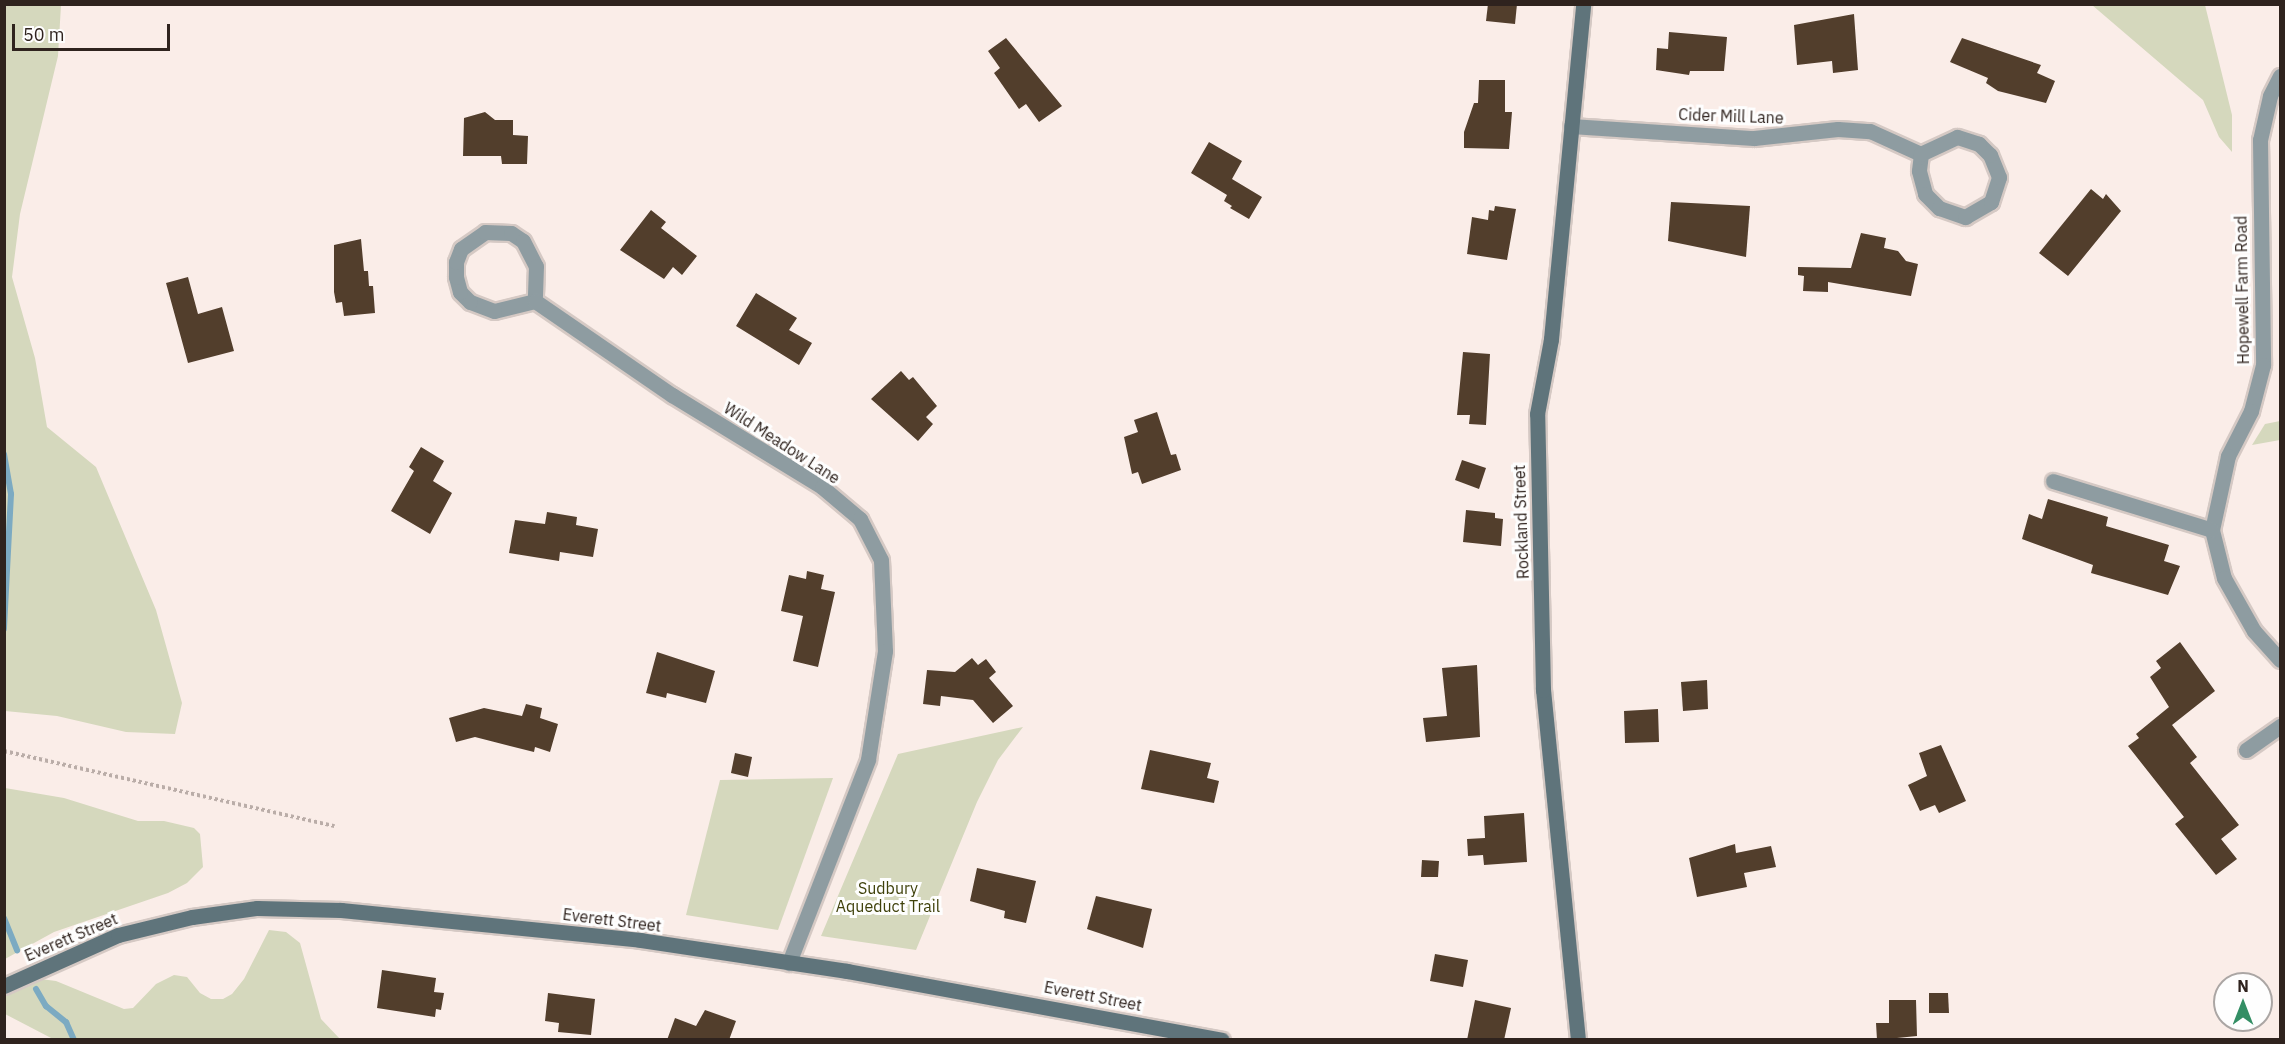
<!DOCTYPE html>
<style>
body{margin:0}
#map{position:relative;width:2285px;height:1044px;overflow:hidden;background:#faede8;font-family:"IBM Plex Sans",sans-serif}
div>[style]{position:absolute}
[style*='--x']{left:calc(var(--x)*1px);top:calc(var(--y)*1px);width:calc(var(--w)*1px);rotate:calc(var(--a)*1deg)}
.green>*{inset:0;background:#d5d8bd}
.stream>*{height:6px;margin:-3px;padding:0 3px;transform-origin:3px;border-radius:3px;background:#7caac2}
.building>*{inset:0;background:#523e2c}
.path>*{height:4px;margin-top:-2px;transform-origin:0;background:repeating-linear-gradient(90deg,#baada8 0 3px,transparent 0 6px)}
.roads{filter:drop-shadow(2px 0 #d5c9c4) drop-shadow(-2px 0 #d5c9c4) drop-shadow(0 2px #d5c9c4) drop-shadow(0 -2px #d5c9c4)}
.street>*{height:15px;margin:-7.5px;padding:0 7.5px;transform-origin:7.5px;border-radius:7.5px;background:#8e9ca1}
.secondary>*{height:15px;margin:-7.5px;padding:0 7.5px;transform-origin:7.5px;border-radius:7.5px;background:#5f747b}
span{translate:-50% -50%;white-space:nowrap;text-align:center;line-height:1.15;-webkit-text-stroke:6px #fefefe;paint-order:stroke}
.street-label{font-size:16px;color:#2f231e}
.park-label{font-size:16px;color:#3f410b}
.frame{position:absolute;inset:0;border:6px solid #2f231e;pointer-events:none}
.north{position:absolute;left:2213px;top:972px;width:60px;height:60px;box-sizing:border-box;background:#fefefe;border:2px solid #aba6a4;border-radius:50%;rotate:0deg;font-size:16px;font-weight:700;line-height:24px;text-align:center;color:#2f231e}
.north::after{content:'';display:block;margin:auto;width:21px;height:27px;background:#338e64;clip-path:polygon(50% 0,100% 100%,50% 72%,0 100%)}
.scale{position:absolute;left:12px;top:24px;width:158px;height:27px;box-sizing:border-box;border:3px solid #2f231e;border-top:0;padding-left:8px;font-size:18px;line-height:21px;white-space:nowrap;color:#2f231e;-webkit-text-stroke:4px #fefefe;paint-order:stroke}
</style>
<div id="map">
<div class="green">
<div style="clip-path:polygon(4px 5px,61px 5px,58px 56px,20px 214px,12px 277px,35px 358px,47px 427px,96px 467px,156px 610px,182px 703px,175px 734px,126px 732px,57px 716px,5px 711px)"></div>
<div style="clip-path:polygon(2092px 5px,2205px 5px,2232px 115px,2232px 152px,2219px 137px,2203px 100px)"></div>
<div style="clip-path:polygon(2280px 421px,2280px 440px,2252px 445px,2265px 424px)"></div>
<div style="clip-path:polygon(1023px 727px,998px 760px,977px 802px,916px 950px,821px 936px,898px 754px)"></div>
<div style="clip-path:polygon(833px 778px,778px 930px,686px 915px,720px 780px)"></div>
<div style="clip-path:polygon(5px 788px,64px 798px,138px 821px,164px 821px,194px 828px,200px 834px,203px 867px,187px 883px,168px 893px,54px 932px,5px 959px)"></div>
<div style="clip-path:polygon(269px 930px,286px 932px,300px 943px,321px 1019px,340px 1039px,53px 1039px,5px 1014px,5px 991px,25px 977px,56px 981px,124px 1009px,133px 1008px,156px 984px,174px 975px,187px 977px,200px 993px,211px 999px,223px 999px,232px 994px,244px 979px)"></div>
</div>
<div class="stream">
<div style="--x:4;--y:454;--w:41;--a:80.1"></div>
<div style="--x:11;--y:494;--w:135;--a:93"></div>
<div style="--x:4;--y:918;--w:35;--a:68"></div>
<div style="--x:36;--y:989;--w:20;--a:60"></div>
<div style="--x:46;--y:1006;--w:26;--a:39"></div>
<div style="--x:66;--y:1022;--w:20;--a:66"></div>
</div>
<div class="building">
<div style="clip-path:polygon(1488px 4px,1517px 4px,1515px 24px,1486px 21px)"></div>
<div style="clip-path:polygon(1854px 14px,1858px 70px,1833px 73px,1832px 61px,1797px 65px,1794px 25px)"></div>
<div style="clip-path:polygon(1669px 32px,1727px 37px,1724px 71px,1690px 71px,1689px 75px,1656px 70px,1657px 48px,1668px 49px)"></div>
<div style="clip-path:polygon(1006px 38px,1062px 106px,1039px 122px,1026px 104px,1019px 109px,994px 73px,1000px 68px,988px 51px)"></div>
<div style="clip-path:polygon(1962px 38px,2041px 65px,2037px 73px,2055px 81px,2046px 103px,1998px 91px,1986px 83px,1988px 78px,1950px 62px)"></div>
<div style="clip-path:polygon(1479px 80px,1505px 80px,1505px 112px,1512px 112px,1509px 149px,1464px 148px,1464px 132px,1474px 103px,1478px 103px)"></div>
<div style="clip-path:polygon(485px 112px,495px 120px,513px 120px,513px 135px,528px 136px,527px 164px,502px 164px,501px 156px,463px 156px,464px 118px)"></div>
<div style="clip-path:polygon(1209px 142px,1242px 161px,1232px 179px,1262px 197px,1249px 219px,1230px 208px,1232px 206px,1224px 201px,1227px 195px,1191px 173px)"></div>
<div style="clip-path:polygon(2091px 189px,2103px 199px,2106px 194px,2121px 211px,2068px 276px,2039px 253px)"></div>
<div style="clip-path:polygon(1671px 202px,1750px 206px,1746px 257px,1668px 241px)"></div>
<div style="clip-path:polygon(1495px 206px,1516px 209px,1507px 260px,1467px 254px,1472px 217px,1488px 220px,1489px 210px,1494px 211px)"></div>
<div style="clip-path:polygon(651px 210px,666px 222px,661px 228px,697px 256px,682px 275px,673px 267px,664px 279px,620px 250px)"></div>
<div style="clip-path:polygon(1861px 233px,1886px 238px,1884px 248px,1898px 251px,1906px 261px,1918px 264px,1911px 296px,1828px 282px,1828px 292px,1803px 291px,1804px 276px,1798px 275px,1798px 267px,1851px 268px)"></div>
<div style="clip-path:polygon(361px 239px,364px 271px,368px 271px,369px 286px,373px 286px,375px 313px,344px 316px,342px 302px,336px 303px,334px 292px,334px 245px)"></div>
<div style="clip-path:polygon(188px 277px,198px 314px,222px 307px,234px 351px,188px 363px,166px 283px)"></div>
<div style="clip-path:polygon(756px 293px,797px 318px,789px 330px,812px 343px,799px 365px,736px 326px)"></div>
<div style="clip-path:polygon(1463px 352px,1490px 354px,1486px 425px,1469px 424px,1470px 415px,1457px 415px)"></div>
<div style="clip-path:polygon(901px 371px,909px 380px,913px 377px,937px 406px,926px 417px,933px 424px,918px 441px,871px 399px)"></div>
<div style="clip-path:polygon(1157px 412px,1171px 455px,1176px 454px,1181px 470px,1142px 484px,1138px 472px,1132px 474px,1124px 437px,1138px 432px,1134px 420px)"></div>
<div style="clip-path:polygon(421px 447px,444px 461px,433px 481px,452px 493px,430px 534px,391px 511px,414px 471px,409px 467px)"></div>
<div style="clip-path:polygon(1462px 460px,1486px 468px,1479px 489px,1455px 480px)"></div>
<div style="clip-path:polygon(2048px 499px,2108px 517px,2106px 526px,2169px 545px,2164px 561px,2180px 566px,2168px 595px,2091px 573px,2093px 565px,2022px 539px,2029px 514px,2042px 519px)"></div>
<div style="clip-path:polygon(1466px 510px,1495px 513px,1495px 518px,1503px 519px,1501px 546px,1463px 542px)"></div>
<div style="clip-path:polygon(547px 512px,577px 517px,576px 525px,598px 529px,593px 557px,560px 552px,559px 561px,509px 553px,515px 520px,545px 524px)"></div>
<div style="clip-path:polygon(807px 571px,824px 575px,821px 589px,835px 592px,818px 667px,793px 661px,803px 616px,781px 611px,789px 575px,806px 579px)"></div>
<div style="clip-path:polygon(2180px 642px,2215px 691px,2172px 725px,2197px 757px,2190px 763px,2239px 825px,2221px 839px,2237px 859px,2216px 875px,2175px 824px,2184px 817px,2128px 746px,2139px 738px,2136px 734px,2169px 707px,2150px 677px,2161px 668px,2156px 661px)"></div>
<div style="clip-path:polygon(657px 652px,715px 671px,706px 703px,667px 693px,666px 698px,646px 693px)"></div>
<div style="clip-path:polygon(972px 658px,978px 665px,986px 659px,996px 672px,989px 678px,1013px 706px,993px 723px,973px 700px,941px 696px,940px 706px,923px 704px,927px 670px,955px 672px)"></div>
<div style="clip-path:polygon(1477px 665px,1480px 737px,1426px 742px,1423px 718px,1447px 716px,1442px 668px)"></div>
<div style="clip-path:polygon(1707px 680px,1708px 709px,1683px 711px,1681px 682px)"></div>
<div style="clip-path:polygon(526px 704px,542px 708px,540px 718px,558px 724px,550px 752px,535px 747px,534px 752px,475px 737px,456px 742px,449px 718px,484px 708px,522px 716px)"></div>
<div style="clip-path:polygon(1658px 709px,1659px 742px,1625px 743px,1624px 711px)"></div>
<div style="clip-path:polygon(1941px 745px,1966px 801px,1939px 813px,1935px 805px,1920px 811px,1908px 785px,1927px 776px,1919px 753px)"></div>
<div style="clip-path:polygon(1150px 750px,1211px 763px,1207px 778px,1219px 781px,1214px 803px,1141px 789px)"></div>
<div style="clip-path:polygon(735px 753px,752px 757px,748px 777px,731px 773px)"></div>
<div style="clip-path:polygon(1524px 813px,1527px 862px,1484px 865px,1483px 855px,1468px 856px,1467px 839px,1485px 838px,1484px 816px)"></div>
<div style="clip-path:polygon(1735px 844px,1736px 853px,1771px 846px,1776px 867px,1744px 873px,1747px 887px,1697px 897px,1689px 858px)"></div>
<div style="clip-path:polygon(1422px 860px,1439px 861px,1438px 877px,1421px 877px)"></div>
<div style="clip-path:polygon(977px 868px,1036px 881px,1026px 923px,1004px 918px,1005px 911px,970px 901px)"></div>
<div style="clip-path:polygon(1096px 896px,1152px 909px,1143px 948px,1087px 929px)"></div>
<div style="clip-path:polygon(1435px 954px,1468px 960px,1463px 987px,1430px 981px)"></div>
<div style="clip-path:polygon(382px 970px,436px 978px,434px 992px,444px 993px,441px 1010px,436px 1009px,435px 1017px,377px 1008px)"></div>
<div style="clip-path:polygon(548px 993px,595px 999px,591px 1035px,558px 1032px,559px 1023px,545px 1021px)"></div>
<div style="clip-path:polygon(1929px 993px,1948px 993px,1949px 1013px,1929px 1013px)"></div>
<div style="clip-path:polygon(1475px 1000px,1511px 1008px,1504px 1040px,1467px 1040px)"></div>
<div style="clip-path:polygon(1889px 1000px,1916px 1000px,1917px 1036px,1877px 1040px,1876px 1023px,1889px 1023px)"></div>
<div style="clip-path:polygon(705px 1010px,736px 1021px,729px 1040px,667px 1040px,675px 1018px,696px 1026px)"></div>
</div>
<div class="path">
<div style="--x:4;--y:751;--w:339;--a:12.8"></div>
</div>
<div class="roads">
<div class="street">
<div style="--x:2280;--y:76;--w:22;--a:117"></div>
<div style="--x:2270;--y:96;--w:45;--a:102.8"></div>
<div style="--x:2260;--y:140;--w:225;--a:89.2"></div>
<div style="--x:2263;--y:365;--w:48;--a:104.6"></div>
<div style="--x:2251;--y:411;--w:51;--a:117.1"></div>
<div style="--x:2228;--y:456;--w:76;--a:102.2"></div>
<div style="--x:2212;--y:530;--w:49;--a:76"></div>
<div style="--x:2224;--y:578;--w:61;--a:60.5"></div>
<div style="--x:2254;--y:631;--w:39;--a:48"></div>
<div style="--x:1571;--y:126;--w:183;--a:3.8"></div>
<div style="--x:1754;--y:138;--w:84;--a:-6.1"></div>
<div style="--x:1838;--y:129;--w:32;--a:4"></div>
<div style="--x:1870;--y:131;--w:56;--a:24.3"></div>
<div style="--x:1921;--y:154;--w:17;--a:97"></div>
<div style="--x:1919;--y:171;--w:24;--a:75"></div>
<div style="--x:1925;--y:194;--w:20;--a:45"></div>
<div style="--x:1939;--y:208;--w:28;--a:19"></div>
<div style="--x:1965;--y:217;--w:30;--a:-30"></div>
<div style="--x:1991;--y:202;--w:26;--a:-72"></div>
<div style="--x:1999;--y:177;--w:24;--a:-112"></div>
<div style="--x:1990;--y:155;--w:16;--a:-135"></div>
<div style="--x:1979;--y:144;--w:23;--a:-162"></div>
<div style="--x:1957;--y:137;--w:40;--a:155"></div>
<div style="--x:535;--y:301;--w:42;--a:166.3"></div>
<div style="--x:494;--y:311;--w:26;--a:-159"></div>
<div style="--x:470;--y:302;--w:14;--a:-135"></div>
<div style="--x:460;--y:292;--w:16;--a:-105"></div>
<div style="--x:456;--y:277;--w:15;--a:-90"></div>
<div style="--x:456;--y:262;--w:14;--a:-69"></div>
<div style="--x:461;--y:249;--w:29;--a:-35"></div>
<div style="--x:485;--y:232;--w:26;--a:2"></div>
<div style="--x:511;--y:233;--w:14;--a:34"></div>
<div style="--x:523;--y:241;--w:28;--a:63"></div>
<div style="--x:536;--y:266;--w:35;--a:92"></div>
<div style="--x:535;--y:301;--w:166;--a:34.5"></div>
<div style="--x:672;--y:395;--w:176;--a:31.5"></div>
<div style="--x:822;--y:487;--w:50;--a:40.1"></div>
<div style="--x:860;--y:519;--w:46;--a:62.9"></div>
<div style="--x:881;--y:560;--w:91;--a:87.5"></div>
<div style="--x:885;--y:651;--w:110;--a:98.9"></div>
<div style="--x:868;--y:760;--w:218;--a:111.3"></div>
<div style="--x:2053;--y:481;--w:166;--a:17.1"></div>
<div style="--x:2246;--y:750;--w:42;--a:-35.2"></div>
</div>
<div class="secondary">
<div style="--x:4;--y:986;--w:125;--a:-24.1"></div>
<div style="--x:118;--y:935;--w:76;--a:-13.7"></div>
<div style="--x:192;--y:917;--w:66;--a:-7.9"></div>
<div style="--x:257;--y:908;--w:84;--a:1.4"></div>
<div style="--x:341;--y:910;--w:301;--a:5.7"></div>
<div style="--x:640;--y:940;--w:209;--a:8.5"></div>
<div style="--x:847;--y:971;--w:381;--a:10.4"></div>
<div style="--x:1578;--y:1040;--w:352;--a:-95.7"></div>
<div style="--x:1543;--y:690;--w:276;--a:-91.2"></div>
<div style="--x:1537;--y:414;--w:76;--a:-79.4"></div>
<div style="--x:1551;--y:339;--w:337;--a:-84.5"></div>
</div>
</div>
<div class="street-label">
<span style="left:1731px;top:116px;rotate:2deg">Cider Mill Lane</span>
<span style="left:2242px;top:290px;rotate:-91deg">Hopewell Farm Road</span>
<span style="left:782px;top:443px;rotate:33deg">Wild Meadow Lane</span>
<span style="left:1521px;top:522px;rotate:-92deg">Rockland Street</span>
<span style="left:612px;top:920px;rotate:7deg">Everett Street</span>
<span style="left:71px;top:937px;rotate:-23deg">Everett Street</span>
<span style="left:1093px;top:996px;rotate:11deg">Everett Street</span>
</div>
<div class="park-label">
<span style="left:888px;top:897px">Sudbury<br>Aqueduct Trail</span>
</div>
<div class="frame"></div>
<div class="north">N</div>
<div class="scale">50 m</div>
</div>
